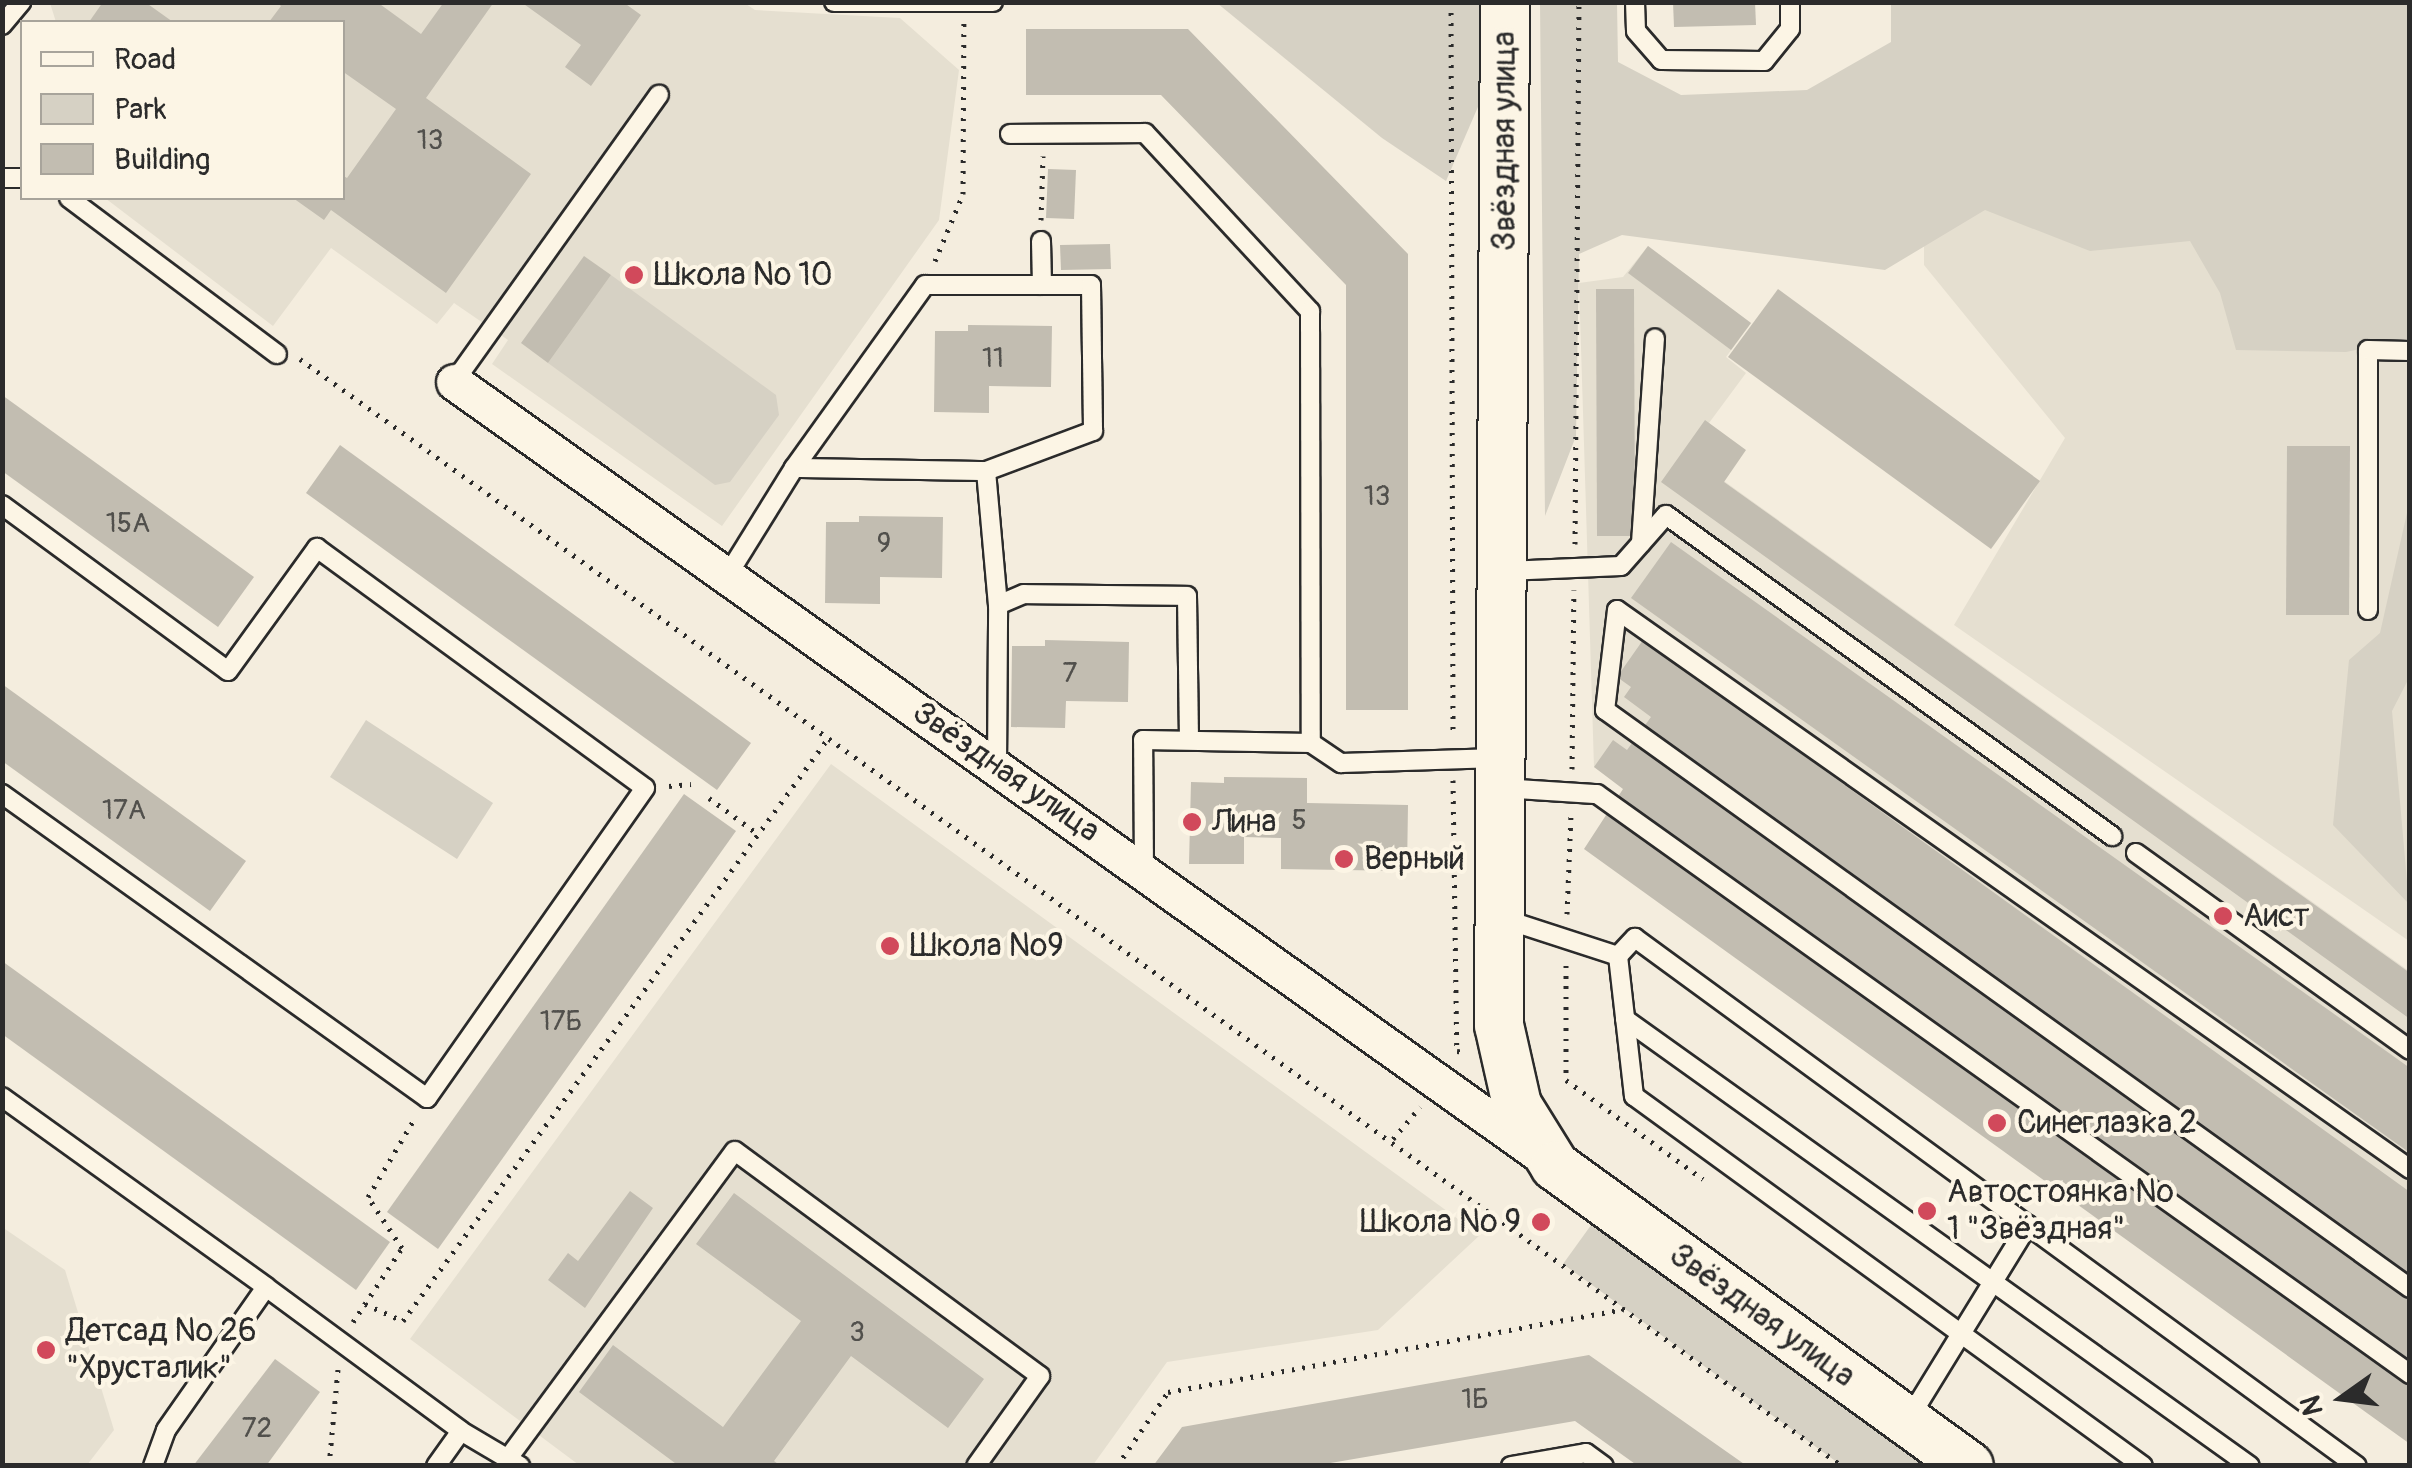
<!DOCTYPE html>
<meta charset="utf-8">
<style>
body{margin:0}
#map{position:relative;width:2412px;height:1468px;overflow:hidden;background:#f4edde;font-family:Pangolin,sans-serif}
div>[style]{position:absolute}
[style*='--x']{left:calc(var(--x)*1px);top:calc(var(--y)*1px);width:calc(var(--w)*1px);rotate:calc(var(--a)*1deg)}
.built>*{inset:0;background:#e5dfd0}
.green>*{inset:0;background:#d6d1c4}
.building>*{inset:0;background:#c2bdb1}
.path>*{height:5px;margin-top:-2.5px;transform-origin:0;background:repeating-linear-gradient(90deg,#2b2b2b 0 2.5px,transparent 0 10.5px)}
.roads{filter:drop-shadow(2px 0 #2b2b2b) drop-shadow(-2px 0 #2b2b2b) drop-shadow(0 2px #2b2b2b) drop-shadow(0 -2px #2b2b2b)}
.lane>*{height:18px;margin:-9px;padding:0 9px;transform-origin:9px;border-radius:9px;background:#fcf5e5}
.street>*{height:35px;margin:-17.5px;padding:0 17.5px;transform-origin:17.5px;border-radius:17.5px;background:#fcf5e5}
.secondary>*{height:48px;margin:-24px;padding:0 24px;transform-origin:24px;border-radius:24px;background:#fcf5e5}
.dots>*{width:28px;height:28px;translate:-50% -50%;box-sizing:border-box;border:5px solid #fcf5e5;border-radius:50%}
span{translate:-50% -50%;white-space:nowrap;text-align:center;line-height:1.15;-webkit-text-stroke:8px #fcf5e5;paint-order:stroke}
.number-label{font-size:28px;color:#51504c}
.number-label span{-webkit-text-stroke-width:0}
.street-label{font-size:32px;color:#2b2b2b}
.poi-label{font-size:32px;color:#2b2b2b}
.left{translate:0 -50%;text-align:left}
.right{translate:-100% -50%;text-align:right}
.frame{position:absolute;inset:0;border:5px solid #2b2b2b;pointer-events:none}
.legend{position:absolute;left:20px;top:20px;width:325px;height:180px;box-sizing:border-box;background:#fcf5e5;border:2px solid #a8a49b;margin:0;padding:12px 18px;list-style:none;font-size:30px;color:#2b2b2b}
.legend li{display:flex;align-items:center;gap:20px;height:50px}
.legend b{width:50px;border:2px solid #a8a49b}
.north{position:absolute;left:2292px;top:1348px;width:100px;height:100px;-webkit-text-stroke:8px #fcf5e5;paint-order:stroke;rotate:256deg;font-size:28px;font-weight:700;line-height:40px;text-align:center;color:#2b2b2b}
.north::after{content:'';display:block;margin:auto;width:35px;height:45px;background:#2b2b2b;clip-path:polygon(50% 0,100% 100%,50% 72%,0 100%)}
</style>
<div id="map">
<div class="built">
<div style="clip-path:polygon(743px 2px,755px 10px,900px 18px,959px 70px,939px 220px,722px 526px,492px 364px,508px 340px,454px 303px,437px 324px,331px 248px,273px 326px,105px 198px,342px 198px,342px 22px,56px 22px,50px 3px)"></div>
<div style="clip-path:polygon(1924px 3px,2409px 3px,2409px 941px,1954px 625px,2065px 438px,1924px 265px)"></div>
<div style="clip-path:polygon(1648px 246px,1751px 323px,1726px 357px,1746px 373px,1709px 423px,1724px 481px,2409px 971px,2409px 1355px,1594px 767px,1579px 283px,1623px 277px)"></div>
<div style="clip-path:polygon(831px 764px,1480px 1235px,1378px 1330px,1167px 1362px,1093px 1465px,579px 1465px,410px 1339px)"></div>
<div style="clip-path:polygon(2px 1227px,65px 1270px,114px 1430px,87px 1465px,3px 1465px)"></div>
</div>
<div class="green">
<div style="clip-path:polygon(1217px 3px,1491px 3px,1493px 72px,1446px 181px,1382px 138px)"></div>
<div style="clip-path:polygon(1540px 3px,1617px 3px,1618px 62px,1681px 95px,1807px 90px,1891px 42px,1891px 3px,2409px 3px,2409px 339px,2346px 352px,2236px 350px,2220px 293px,2190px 241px,2090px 251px,1985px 210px,1885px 270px,1622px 235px,1579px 254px,1576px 436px,1545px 516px)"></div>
<div style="clip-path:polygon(611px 275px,776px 395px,779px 415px,730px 482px,715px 485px,548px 363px)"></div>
<div style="clip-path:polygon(2409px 504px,2409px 678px,2392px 711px,2409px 904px,2333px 825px,2349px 660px,2380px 633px)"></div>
<div style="clip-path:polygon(366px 720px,493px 803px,457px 859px,330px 777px)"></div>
<div style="clip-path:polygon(1607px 1203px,1969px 1465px,1841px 1465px,1563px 1264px)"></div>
</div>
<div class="building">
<div style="clip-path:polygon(103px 2px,145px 2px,173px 22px,89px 22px)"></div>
<div style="clip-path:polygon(276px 2px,377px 2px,421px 34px,444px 2px,494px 2px,426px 98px,531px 174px,446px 293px,331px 210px,324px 220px,293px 198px,342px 198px,342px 175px,347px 178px,396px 109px,342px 71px,342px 22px,269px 22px,281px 6px)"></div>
<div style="clip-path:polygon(521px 2px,623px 2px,641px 15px,591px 86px,565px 67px,581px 45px)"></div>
<div style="clip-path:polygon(1673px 2px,1755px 2px,1756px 25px,1674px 27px)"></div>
<div style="clip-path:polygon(1026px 29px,1188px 29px,1408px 254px,1408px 710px,1346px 710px,1346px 285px,1161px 95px,1026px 95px)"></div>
<div style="clip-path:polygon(1048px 169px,1076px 170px,1074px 219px,1046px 218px)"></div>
<div style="clip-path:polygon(1110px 244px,1111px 269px,1061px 270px,1060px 245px)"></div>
<div style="clip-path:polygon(1648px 246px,1751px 323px,1731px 350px,1628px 273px)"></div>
<div style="clip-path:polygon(584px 256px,611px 275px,548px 363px,521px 343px)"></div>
<div style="clip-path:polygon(1596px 289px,1634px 289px,1635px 536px,1597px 536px)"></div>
<div style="clip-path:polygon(1778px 289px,2040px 481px,1991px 549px,1728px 357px)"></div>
<div style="clip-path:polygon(968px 325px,1052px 326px,1051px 387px,989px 386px,989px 413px,934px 412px,935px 331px,968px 331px)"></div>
<div style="clip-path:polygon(2px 395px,254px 577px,218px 627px,2px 471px)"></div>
<div style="clip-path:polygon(1705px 420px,1746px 450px,1724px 482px,2410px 973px,2410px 1019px,1661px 482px)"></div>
<div style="clip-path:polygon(340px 445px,751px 743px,717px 790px,306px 493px)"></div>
<div style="clip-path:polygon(2287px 446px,2350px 446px,2349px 615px,2286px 615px)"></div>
<div style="clip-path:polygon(859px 516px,943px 517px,942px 578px,880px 577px,880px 604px,825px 603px,826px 522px,859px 522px)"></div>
<div style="clip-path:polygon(1671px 542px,2410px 1068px,2410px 1153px,1631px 598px)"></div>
<div style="clip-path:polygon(1045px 640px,1129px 642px,1128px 702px,1066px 701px,1065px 728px,1011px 727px,1012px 646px,1045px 646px)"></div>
<div style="clip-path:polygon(1643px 640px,2410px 1192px,2410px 1444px,1584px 849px,1623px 789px,1594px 767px,1613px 740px,1627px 750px,1651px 717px,1624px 697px,1631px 687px,1617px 677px)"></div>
<div style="clip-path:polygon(2px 684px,246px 861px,210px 911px,2px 761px)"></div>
<div style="clip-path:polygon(1224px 777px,1307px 778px,1307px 803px,1408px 805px,1407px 871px,1281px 869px,1281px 838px,1244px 837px,1244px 864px,1189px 864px,1191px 782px,1224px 783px)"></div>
<div style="clip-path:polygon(684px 794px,736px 831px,438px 1249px,387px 1212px)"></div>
<div style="clip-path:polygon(2px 961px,390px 1242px,356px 1290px,2px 1034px)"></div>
<div style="clip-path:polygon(630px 1191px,653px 1208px,585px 1308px,548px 1280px,568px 1253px,578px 1261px)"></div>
<div style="clip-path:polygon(734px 1193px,984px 1379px,948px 1428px,851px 1356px,774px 1461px,781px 1466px,679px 1466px,579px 1392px,613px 1345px,723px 1427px,801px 1321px,696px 1244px)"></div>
<div style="clip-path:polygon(1589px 1355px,1747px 1466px,1638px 1466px,1575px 1421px,1313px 1466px,1153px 1466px,1182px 1427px)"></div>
<div style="clip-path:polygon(275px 1359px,320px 1392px,266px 1466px,193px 1466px)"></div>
</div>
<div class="path">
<div style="--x:1451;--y:2;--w:732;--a:89.84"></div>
<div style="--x:1041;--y:220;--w:64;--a:-88.2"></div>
<div style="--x:935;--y:261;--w:73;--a:-67.3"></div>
<div style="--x:963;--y:194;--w:171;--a:-89.7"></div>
<div style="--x:300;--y:359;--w:1898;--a:35.67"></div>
<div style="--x:1575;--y:544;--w:542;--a:-89.58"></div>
<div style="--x:1572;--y:769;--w:179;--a:-89.4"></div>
<div style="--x:1453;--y:780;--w:271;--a:89.2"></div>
<div style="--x:1457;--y:1051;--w:8;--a:7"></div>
<div style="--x:669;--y:786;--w:22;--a:-5"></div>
<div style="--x:709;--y:798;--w:61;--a:36.3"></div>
<div style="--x:1567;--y:914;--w:99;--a:-87.7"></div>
<div style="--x:1566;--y:965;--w:115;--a:90"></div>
<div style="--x:1566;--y:1080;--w:169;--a:35.9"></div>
<div style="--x:1393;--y:1139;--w:42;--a:-49.8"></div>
<div style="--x:365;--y:1304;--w:42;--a:24.1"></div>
<div style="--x:403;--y:1321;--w:723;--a:-53.89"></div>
<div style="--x:353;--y:1322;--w:89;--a:-56.5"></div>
<div style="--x:402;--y:1248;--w:61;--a:-123.7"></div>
<div style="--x:368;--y:1197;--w:94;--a:-59.3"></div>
<div style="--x:329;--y:1466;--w:97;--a:-84.7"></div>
<div style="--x:1117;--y:1466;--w:90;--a:-55.4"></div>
<div style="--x:1168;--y:1392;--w:463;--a:-10.3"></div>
</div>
<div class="roads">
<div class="lane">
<div style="--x:834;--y:2;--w:159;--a:0"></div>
<div style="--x:1635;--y:2;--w:29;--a:88"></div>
<div style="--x:1636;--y:31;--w:38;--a:49"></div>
<div style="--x:1661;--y:60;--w:103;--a:0.6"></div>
<div style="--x:1764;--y:61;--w:41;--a:-50.9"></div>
<div style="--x:1790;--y:29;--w:27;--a:-90"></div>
<div style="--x:2;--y:25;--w:30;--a:-50"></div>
<div style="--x:1010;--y:134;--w:135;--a:-0.4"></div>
<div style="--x:1145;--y:133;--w:243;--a:47.2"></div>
<div style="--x:1310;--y:311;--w:432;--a:89.9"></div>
<div style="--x:2;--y:178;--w:20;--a:0"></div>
<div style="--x:69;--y:198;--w:260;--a:36.9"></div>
<div style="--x:1041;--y:241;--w:44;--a:88.7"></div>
<div style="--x:454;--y:382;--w:353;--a:-54.5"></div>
<div style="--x:794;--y:468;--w:192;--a:0.9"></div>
<div style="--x:2;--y:505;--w:280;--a:36.3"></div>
<div style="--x:228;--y:671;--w:152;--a:-54.1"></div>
<div style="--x:317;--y:548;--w:406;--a:36.2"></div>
<div style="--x:645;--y:788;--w:379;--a:125.1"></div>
<div style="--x:427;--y:1098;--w:523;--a:-144.42"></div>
<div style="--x:1641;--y:543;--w:205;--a:-86.1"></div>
<div style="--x:1506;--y:571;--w:115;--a:-2.5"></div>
<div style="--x:1621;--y:566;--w:68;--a:-48.6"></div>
<div style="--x:1666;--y:515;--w:550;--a:35.74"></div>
<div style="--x:727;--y:576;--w:127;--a:-58.2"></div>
<div style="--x:794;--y:468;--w:225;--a:-54.4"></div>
<div style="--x:925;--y:285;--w:166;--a:0"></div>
<div style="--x:1091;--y:285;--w:146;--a:89.2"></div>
<div style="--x:1093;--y:431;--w:114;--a:159.5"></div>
<div style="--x:986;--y:471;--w:135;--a:84.9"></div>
<div style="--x:2368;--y:610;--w:260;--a:-90"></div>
<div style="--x:2368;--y:350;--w:42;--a:1.4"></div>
<div style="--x:997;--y:767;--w:162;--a:-89.6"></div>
<div style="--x:998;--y:605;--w:28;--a:-23"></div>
<div style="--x:1024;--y:594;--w:163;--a:0.7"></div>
<div style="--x:1187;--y:596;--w:144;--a:89.2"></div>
<div style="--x:1503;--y:788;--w:94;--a:3.7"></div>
<div style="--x:1597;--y:794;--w:999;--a:35.5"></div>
<div style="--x:2136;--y:853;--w:337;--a:35.7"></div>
<div style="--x:1144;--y:869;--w:129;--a:-90.4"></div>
<div style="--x:1143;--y:740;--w:168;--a:1"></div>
<div style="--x:1311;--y:743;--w:36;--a:34"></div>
<div style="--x:1341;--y:763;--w:157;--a:-1.8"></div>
<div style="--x:1501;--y:918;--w:123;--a:18"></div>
<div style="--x:1618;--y:956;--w:25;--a:-47"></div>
<div style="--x:1635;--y:938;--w:894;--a:36.18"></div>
<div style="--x:1618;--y:956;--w:141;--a:83.5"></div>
<div style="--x:1634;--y:1096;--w:629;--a:36.01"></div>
<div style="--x:1625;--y:1019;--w:768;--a:35.57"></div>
<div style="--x:2;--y:1097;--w:325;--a:35.7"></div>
<div style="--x:2410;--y:1169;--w:970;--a:-144.82"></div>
<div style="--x:1617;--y:610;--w:101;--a:96.8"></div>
<div style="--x:1605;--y:710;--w:991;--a:35.68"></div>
<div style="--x:1908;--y:1420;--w:229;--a:-58.4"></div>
<div style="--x:461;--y:1431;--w:69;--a:30.7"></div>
<div style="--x:509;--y:1457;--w:380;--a:-53.6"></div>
<div style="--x:735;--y:1151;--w:379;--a:36.4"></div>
<div style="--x:1040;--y:1376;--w:110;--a:125.4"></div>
<div style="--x:153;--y:1466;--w:38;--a:-70"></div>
<div style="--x:166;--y:1430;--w:174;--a:-55"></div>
<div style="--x:266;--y:1287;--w:242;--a:36.4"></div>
<div style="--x:461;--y:1431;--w:43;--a:125.5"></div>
<div style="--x:1511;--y:1466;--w:76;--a:-9.8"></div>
<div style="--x:1586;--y:1453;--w:22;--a:36"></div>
</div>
<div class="street">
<div style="--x:454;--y:382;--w:1335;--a:35.43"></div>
</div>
<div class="secondary">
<div style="--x:1505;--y:2;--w:1023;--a:90.34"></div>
<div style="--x:1499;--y:1025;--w:82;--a:77.3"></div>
<div style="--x:1517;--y:1105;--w:72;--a:58.1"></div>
<div style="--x:1555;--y:1166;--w:511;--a:35.93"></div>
</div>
</div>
<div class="dots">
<div style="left:634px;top:275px;background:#d1495b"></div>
<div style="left:1192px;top:822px;background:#d1495b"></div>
<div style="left:1344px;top:859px;background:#d1495b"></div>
<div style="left:2223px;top:916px;background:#d1495b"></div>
<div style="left:890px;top:946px;background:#d1495b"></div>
<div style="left:1997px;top:1123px;background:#d1495b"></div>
<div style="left:1927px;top:1211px;background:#d1495b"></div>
<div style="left:1541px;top:1222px;background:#d1495b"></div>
<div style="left:46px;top:1350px;background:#d1495b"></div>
</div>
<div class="number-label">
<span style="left:430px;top:141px">13</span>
<span style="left:993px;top:359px">11</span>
<span style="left:1377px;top:497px">13</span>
<span style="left:128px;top:524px">15А</span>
<span style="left:884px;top:544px">9</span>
<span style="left:1070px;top:674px">7</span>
<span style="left:124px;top:811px">17А</span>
<span style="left:1299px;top:821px">5</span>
<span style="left:561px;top:1022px">17Б</span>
<span style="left:857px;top:1333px">3</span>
<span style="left:1475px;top:1400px">1Б</span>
<span style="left:257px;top:1429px">72</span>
</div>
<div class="street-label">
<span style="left:1505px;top:141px;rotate:-90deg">Звёздная улица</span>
<span style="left:1006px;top:772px;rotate:35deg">Звёздная улица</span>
<span style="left:1762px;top:1316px;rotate:36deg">Звёздная улица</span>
</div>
<div class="poi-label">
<span class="left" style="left:654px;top:275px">Школа № 10</span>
<span class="left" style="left:1212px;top:822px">Лина</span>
<span class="left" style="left:1364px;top:859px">Верный</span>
<span class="left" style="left:2243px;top:916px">Аист</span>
<span class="left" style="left:910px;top:946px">Школа №9</span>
<span class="left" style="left:2017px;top:1123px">Синеглазка 2</span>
<span class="left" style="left:1947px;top:1211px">Автостоянка №<br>1 "Звёздная"</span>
<span class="right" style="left:1521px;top:1222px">Школа № 9</span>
<span class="left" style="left:66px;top:1350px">Детсад № 26<br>"Хрусталик"</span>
</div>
<div class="frame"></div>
<ul class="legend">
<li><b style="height:12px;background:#fcf5e5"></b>Road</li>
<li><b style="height:28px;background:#d6d1c4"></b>Park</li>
<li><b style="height:28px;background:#c2bdb1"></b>Building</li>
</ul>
<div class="north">N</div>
</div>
